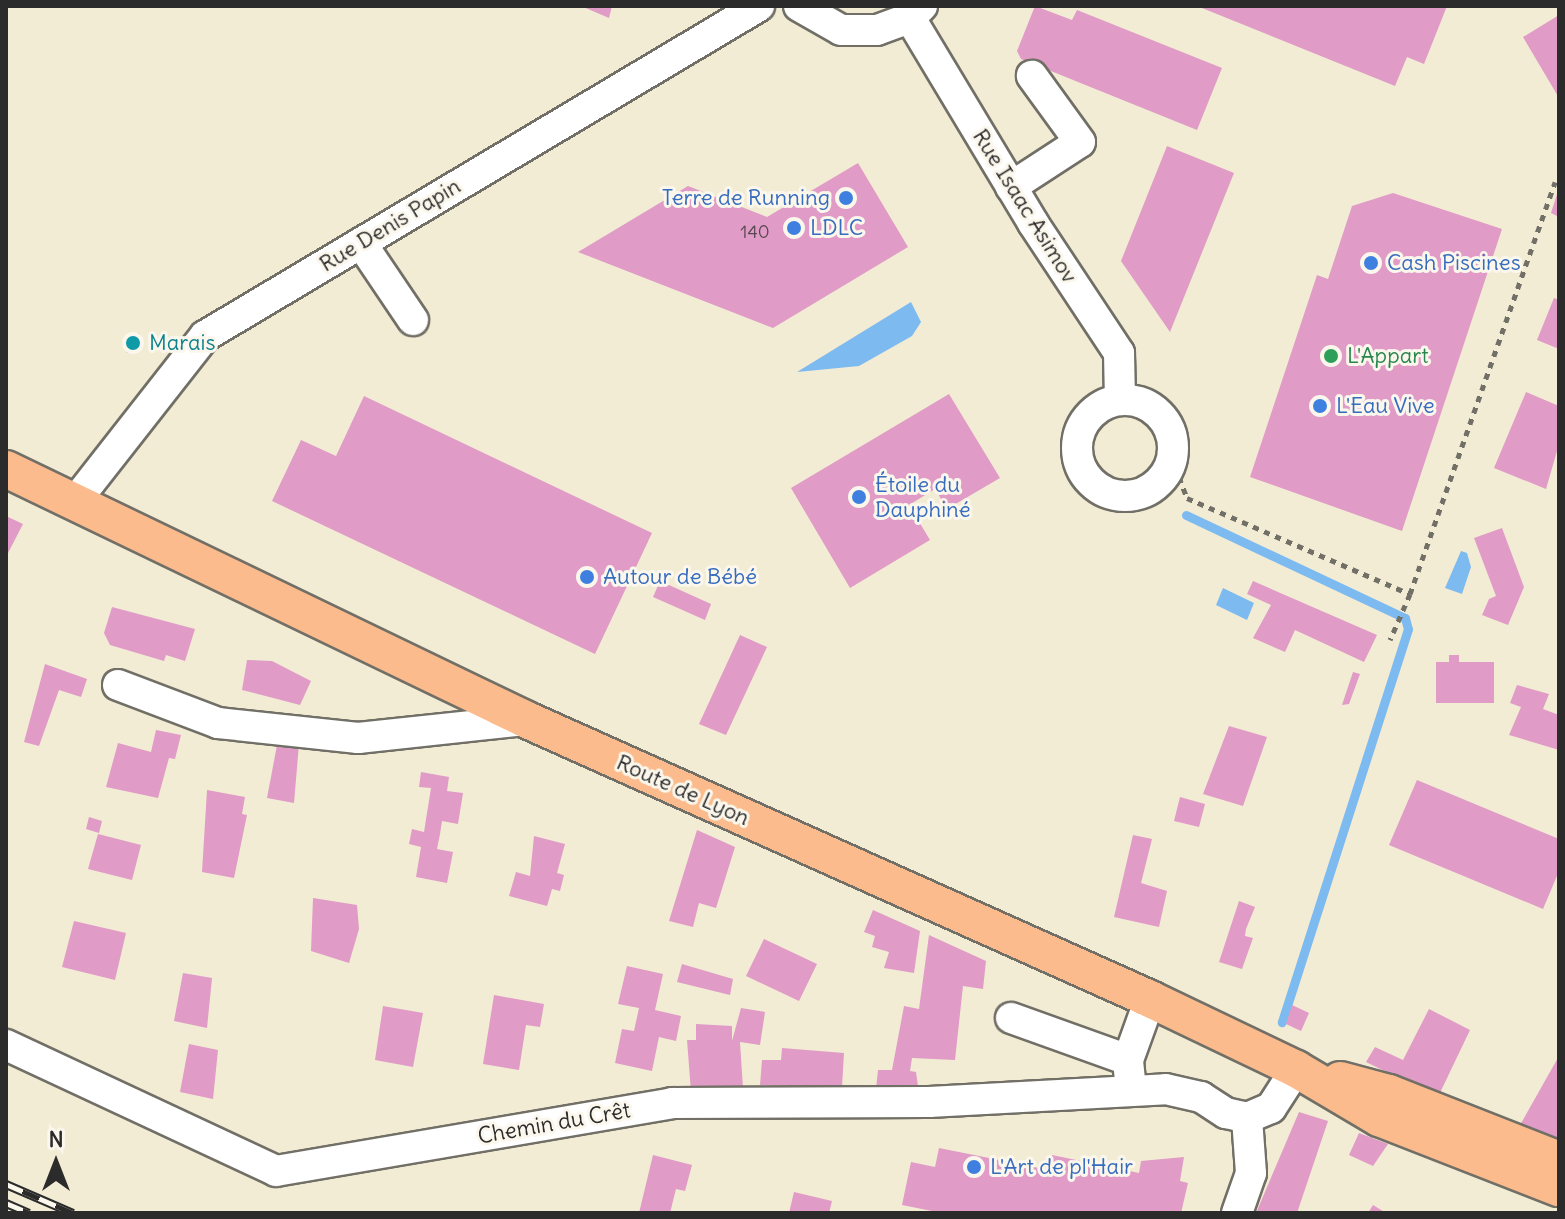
<!DOCTYPE html>
<meta charset="utf-8">
<style>
body{margin:0}
#map{position:relative;width:1565px;height:1219px;overflow:hidden;background:#f2ecd5;font-family:Delius,sans-serif}
div>[style]{position:absolute}
[style*='--x']{left:calc(var(--x)*1px);top:calc(var(--y)*1px);width:calc(var(--w)*1px);rotate:calc(var(--a)*1deg)}
.water>*{inset:0;background:#7dbaf0}
.stream>*{height:9px;margin:-4.5px;padding:0 4.5px;transform-origin:4.5px;border-radius:4.5px;background:#7dbaf0}
.building>*{inset:0;background:#e09bc6}
.path>*{height:5px;margin-top:-2.5px;transform-origin:0;background:repeating-linear-gradient(90deg,#716f66 0 6px,transparent 0 12px)}
.roads{filter:drop-shadow(2px 0 #716f66) drop-shadow(-2px 0 #716f66) drop-shadow(0 2px #716f66) drop-shadow(0 -2px #716f66)}
.minor>*{height:30px;margin:-15px;padding:0 15px;transform-origin:15px;border-radius:15px;background:#fff}
.minor>.ring{margin:-15px;padding:0;box-sizing:content-box;background:none;border:30px solid #fff;border-radius:50%}
.major>*{height:36px;margin:-18px;padding:0 18px;transform-origin:18px;border-radius:18px;background:#fbbb8d}
.rail>*{height:9px;margin-top:-4.5px;transform-origin:0;background:repeating-linear-gradient(90deg,#fbf7ec 0 18px,#2b2b2b 0 36px);box-sizing:border-box;border-block:2px solid #2b2b2b}
.dots>*{width:22px;height:22px;translate:-50% -50%;box-sizing:border-box;border:4px solid #fbf7ec;border-radius:50%}
span{translate:-50% -50%;white-space:nowrap;text-align:center;line-height:1.15;-webkit-text-stroke:6px #fbf7ec;paint-order:stroke}
.number-label{font-size:18px;color:#584752}
.number-label span{-webkit-text-stroke-width:0}
.shop-label{font-size:22px;color:#366cbe}
.right{translate:-100% -50%;text-align:right}
.left{translate:0 -50%;text-align:left}
.street-label{font-size:22px;color:#2b2b2b}
.culture-label{font-size:22px;color:#0d838f}
.leisure-label{font-size:22px;color:#27864d}
.frame{position:absolute;inset:0;border:8px solid #2b2b2b;pointer-events:none}
.north{position:absolute;left:16px;top:1123px;width:80px;height:80px;-webkit-text-stroke:6px #fbf7ec;paint-order:stroke;rotate:0deg;font-size:22px;font-weight:700;line-height:32px;text-align:center;color:#2b2b2b}
.north::after{content:'';display:block;margin:auto;width:28px;height:36px;background:#2b2b2b;clip-path:polygon(50% 0,100% 100%,50% 72%,0 100%)}
</style>
<div id="map">
<div class="water">
<div style="clip-path:polygon(911px 302px,921px 322px,912px 336px,859px 366px,797px 372px)"></div>
<div style="clip-path:polygon(1461px 551px,1467px 553px,1471px 567px,1462px 594px,1445px 588px)"></div>
<div style="clip-path:polygon(1223px 588px,1254px 603px,1247px 620px,1216px 605px)"></div>
</div>
<div class="stream">
<div style="--x:1186;--y:515;--w:242;--a:25.2"></div>
<div style="--x:1405;--y:618;--w:11;--a:75"></div>
<div style="--x:1408;--y:629;--w:413;--a:107.8"></div>
</div>
<div class="building">
<div style="clip-path:polygon(581px 6px,612px 6px,609px 18px)"></div>
<div style="clip-path:polygon(1035px 6px,1072px 20px,1077px 10px,1222px 68px,1197px 130px,1021px 59px,1017px 51px)"></div>
<div style="clip-path:polygon(1197px 6px,1447px 6px,1424px 64px,1407px 57px,1395px 86px)"></div>
<div style="clip-path:polygon(1559px 15px,1559px 98px,1523px 37px)"></div>
<div style="clip-path:polygon(1167px 146px,1234px 173px,1170px 332px,1121px 261px)"></div>
<div style="clip-path:polygon(858px 163px,908px 247px,773px 328px,578px 252px,688px 186px,767px 217px)"></div>
<div style="clip-path:polygon(1558px 191px,1559px 192px,1559px 217px,1551px 213px)"></div>
<div style="clip-path:polygon(1393px 193px,1502px 229px,1402px 531px,1250px 477px,1317px 275px,1328px 279px,1352px 206px)"></div>
<div style="clip-path:polygon(1554px 298px,1559px 300px,1559px 349px,1537px 340px)"></div>
<div style="clip-path:polygon(139px 333px,144px 343px,127px 353px,122px 344px)"></div>
<div style="clip-path:polygon(1526px 392px,1559px 406px,1559px 444px,1546px 489px,1494px 468px)"></div>
<div style="clip-path:polygon(949px 394px,1000px 478px,947px 509px,935px 489px,909px 505px,930px 540px,850px 588px,791px 488px)"></div>
<div style="clip-path:polygon(364px 396px,652px 533px,595px 654px,272px 501px,301px 440px,336px 456px)"></div>
<div style="clip-path:polygon(6px 516px,23px 524px,6px 557px)"></div>
<div style="clip-path:polygon(1502px 528px,1524px 587px,1508px 625px,1482px 615px,1489px 599px,1496px 596px,1474px 538px)"></div>
<div style="clip-path:polygon(660px 581px,711px 604px,705px 620px,653px 597px)"></div>
<div style="clip-path:polygon(1253px 581px,1377px 635px,1364px 662px,1295px 630px,1285px 652px,1253px 638px,1271px 605px,1247px 594px)"></div>
<div style="clip-path:polygon(112px 607px,195px 629px,185px 661px,166px 655px,164px 661px,110px 645px,104px 633px)"></div>
<div style="clip-path:polygon(740px 635px,767px 647px,726px 735px,699px 724px)"></div>
<div style="clip-path:polygon(1449px 655px,1459px 655px,1459px 662px,1494px 662px,1494px 703px,1436px 703px,1436px 662px,1449px 662px)"></div>
<div style="clip-path:polygon(247px 660px,272px 661px,311px 681px,300px 705px,242px 690px)"></div>
<div style="clip-path:polygon(45px 664px,87px 679px,81px 697px,59px 690px,39px 746px,24px 742px)"></div>
<div style="clip-path:polygon(1353px 672px,1360px 674px,1349px 704px,1342px 705px)"></div>
<div style="clip-path:polygon(1517px 685px,1549px 694px,1543px 709px,1559px 715px,1559px 750px,1509px 735px,1521px 707px,1510px 703px)"></div>
<div style="clip-path:polygon(1229px 726px,1267px 737px,1243px 806px,1203px 794px)"></div>
<div style="clip-path:polygon(156px 730px,181px 735px,175px 759px,169px 758px,158px 798px,106px 787px,118px 743px,151px 752px)"></div>
<div style="clip-path:polygon(278px 740px,299px 744px,294px 803px,267px 798px)"></div>
<div style="clip-path:polygon(421px 772px,449px 777px,447px 791px,463px 793px,458px 824px,442px 821px,440px 834px,437px 849px,453px 852px,447px 883px,416px 877px,421px 847px,409px 844px,412px 829px,424px 832px,431px 788px,419px 787px)"></div>
<div style="clip-path:polygon(1417px 780px,1559px 839px,1559px 871px,1543px 909px,1389px 845px)"></div>
<div style="clip-path:polygon(207px 790px,245px 797px,242px 814px,247px 815px,234px 878px,202px 872px)"></div>
<div style="clip-path:polygon(1180px 797px,1205px 804px,1199px 827px,1174px 821px)"></div>
<div style="clip-path:polygon(89px 817px,102px 821px,99px 833px,86px 829px)"></div>
<div style="clip-path:polygon(697px 830px,735px 847px,716px 908px,699px 903px,693px 927px,669px 921px)"></div>
<div style="clip-path:polygon(98px 834px,141px 845px,132px 880px,88px 869px)"></div>
<div style="clip-path:polygon(1133px 835px,1152px 839px,1141px 883px,1167px 891px,1159px 927px,1114px 917px)"></div>
<div style="clip-path:polygon(534px 836px,565px 844px,557px 873px,564px 875px,560px 891px,552px 889px,547px 906px,509px 896px,516px 872px,530px 876px)"></div>
<div style="clip-path:polygon(313px 898px,357px 905px,359px 929px,349px 963px,311px 951px)"></div>
<div style="clip-path:polygon(1239px 901px,1255px 907px,1246px 929px,1245px 936px,1253px 938px,1242px 969px,1219px 962px)"></div>
<div style="clip-path:polygon(873px 910px,920px 931px,914px 973px,884px 968px,889px 952px,872px 947px,875px 936px,864px 932px)"></div>
<div style="clip-path:polygon(74px 921px,126px 933px,115px 980px,62px 967px)"></div>
<div style="clip-path:polygon(929px 935px,986px 961px,983px 989px,963px 986px,955px 1060px,912px 1058px,910px 1071px,916px 1072px,919px 1093px,876px 1089px,878px 1070px,892px 1070px,904px 1006px,919px 1009px)"></div>
<div style="clip-path:polygon(764px 939px,817px 964px,799px 1001px,746px 976px)"></div>
<div style="clip-path:polygon(682px 964px,733px 979px,730px 995px,677px 982px)"></div>
<div style="clip-path:polygon(627px 966px,663px 974px,655px 1010px,681px 1016px,676px 1041px,659px 1037px,652px 1071px,615px 1063px,622px 1029px,634px 1031px,639px 1008px,618px 1004px)"></div>
<div style="clip-path:polygon(183px 973px,212px 978px,207px 1028px,174px 1021px)"></div>
<div style="clip-path:polygon(494px 995px,544px 1004px,540px 1027px,526px 1025px,519px 1070px,483px 1064px)"></div>
<div style="clip-path:polygon(1292px 1005px,1309px 1013px,1301px 1031px,1286px 1024px)"></div>
<div style="clip-path:polygon(383px 1006px,423px 1013px,413px 1067px,375px 1060px)"></div>
<div style="clip-path:polygon(741px 1008px,765px 1012px,760px 1045px,740px 1042px,743px 1088px,691px 1092px,687px 1040px,696px 1040px,696px 1024px,732px 1026px,732px 1041px)"></div>
<div style="clip-path:polygon(1429px 1009px,1470px 1030px,1438px 1097px,1366px 1062px,1375px 1047px,1403px 1060px)"></div>
<div style="clip-path:polygon(189px 1044px,218px 1050px,213px 1099px,180px 1092px)"></div>
<div style="clip-path:polygon(782px 1048px,844px 1053px,842px 1087px,760px 1085px,762px 1060px,781px 1060px)"></div>
<div style="clip-path:polygon(1559px 1056px,1559px 1138px,1520px 1125px)"></div>
<div style="clip-path:polygon(1299px 1112px,1328px 1121px,1297px 1213px,1256px 1213px)"></div>
<div style="clip-path:polygon(1359px 1133px,1388px 1144px,1373px 1166px,1349px 1155px)"></div>
<div style="clip-path:polygon(939px 1148px,1049px 1170px,1052px 1155px,1139px 1173px,1141px 1161px,1184px 1157px,1180px 1181px,1188px 1183px,1181px 1213px,942px 1213px,902px 1205px,911px 1162px,935px 1167px)"></div>
<div style="clip-path:polygon(653px 1155px,692px 1165px,685px 1191px,676px 1189px,670px 1213px,639px 1213px)"></div>
<div style="clip-path:polygon(794px 1192px,832px 1201px,829px 1213px,789px 1213px)"></div>
<div style="clip-path:polygon(1373px 1205px,1386px 1213px,1368px 1213px)"></div>
</div>
<div class="path">
<div style="--x:1179;--y:477;--w:22;--a:69"></div>
<div style="--x:1187;--y:498;--w:243;--a:23.3"></div>
<div style="--x:1410;--y:594;--w:50;--a:113.5"></div>
<div style="--x:1410;--y:594;--w:437;--a:-70.6"></div>
</div>
<div class="roads">
<div class="minor">
<div style="--x:799;--y:6;--w:48;--a:29.7"></div>
<div style="--x:841;--y:30;--w:36;--a:0"></div>
<div style="--x:877;--y:30;--w:35;--a:-20"></div>
<div style="--x:910;--y:18;--w:17;--a:-45"></div>
<div style="--x:910;--y:18;--w:239;--a:59"></div>
<div style="--x:1033;--y:223;--w:156;--a:56.5"></div>
<div style="--x:1119;--y:353;--w:46;--a:88.8"></div>
<div style="--x:1011;--y:187;--w:82;--a:-33.1"></div>
<div style="--x:1080;--y:142;--w:82;--a:-126"></div>
<div style="--x:361;--y:243;--w:93;--a:56"></div>
<div class="ring" style="left:1077px;top:400px;width:66px;height:66px"></div>
<div style="--x:74;--y:503;--w:212;--a:-51.9"></div>
<div style="--x:205;--y:336;--w:645;--a:-30.78"></div>
<div style="--x:118;--y:685;--w:107;--a:20.8"></div>
<div style="--x:218;--y:723;--w:141;--a:6.1"></div>
<div style="--x:358;--y:738;--w:170;--a:-6.1"></div>
<div style="--x:1011;--y:1018;--w:124;--a:19.7"></div>
<div style="--x:6;--y:1045;--w:298;--a:25"></div>
<div style="--x:276;--y:1171;--w:402;--a:-9.7"></div>
<div style="--x:672;--y:1103;--w:257;--a:-0.2"></div>
<div style="--x:929;--y:1102;--w:237;--a:-3.1"></div>
<div style="--x:1166;--y:1089;--w:36;--a:13"></div>
<div style="--x:1201;--y:1097;--w:30;--a:33"></div>
<div style="--x:1226;--y:1113;--w:22;--a:13"></div>
<div style="--x:1130;--y:1080;--w:20;--a:-96"></div>
<div style="--x:1128;--y:1060;--w:65;--a:-70.2"></div>
<div style="--x:1247;--y:1118;--w:26;--a:-23"></div>
<div style="--x:1271;--y:1108;--w:46;--a:-57.3"></div>
<div style="--x:1237;--y:1213;--w:42;--a:-70.7"></div>
<div style="--x:1251;--y:1173;--w:55;--a:-94.2"></div>
</div>
<div class="major">
<div style="--x:6;--y:469;--w:578;--a:25.72"></div>
<div style="--x:527;--y:720;--w:683;--a:24.12"></div>
<div style="--x:1150;--y:999;--w:162;--a:25.6"></div>
<div style="--x:1296;--y:1069;--w:96;--a:30.6"></div>
<div style="--x:1379;--y:1118;--w:193;--a:21.3"></div>
<div style="--x:1340;--y:1080;--w:51;--a:14.9"></div>
<div style="--x:1389;--y:1093;--w:183;--a:21.5"></div>
</div>
</div>
<div class="rail">
<div style="--x:6;--y:1184;--w:73;--a:23.4"></div>
<div style="--x:6;--y:1203;--w:25;--a:23"></div>
</div>
<div class="dots">
<div style="left:846px;top:198px;background:#3f7fe0"></div>
<div style="left:794px;top:228px;background:#3f7fe0"></div>
<div style="left:1371px;top:263px;background:#3f7fe0"></div>
<div style="left:133px;top:343px;background:#0f9aa8"></div>
<div style="left:1331px;top:356px;background:#2e9e5b"></div>
<div style="left:1320px;top:406px;background:#3f7fe0"></div>
<div style="left:859px;top:497px;background:#3f7fe0"></div>
<div style="left:587px;top:577px;background:#3f7fe0"></div>
<div style="left:974px;top:1167px;background:#3f7fe0"></div>
</div>
<div class="number-label">
<span style="left:755px;top:232px">140</span>
</div>
<div class="shop-label">
<span class="right" style="left:830px;top:198px">Terre de Running</span>
<span class="left" style="left:810px;top:228px">LDLC</span>
<span class="left" style="left:1387px;top:263px">Cash Piscines</span>
<span class="left" style="left:1336px;top:406px">L'Eau Vive</span>
<span class="left" style="left:875px;top:497px">Étoile du<br>Dauphiné</span>
<span class="left" style="left:603px;top:577px">Autour de Bébé</span>
<span class="left" style="left:990px;top:1167px">L'Art de pl'Hair</span>
</div>
<div class="street-label">
<span style="left:1025px;top:206px;rotate:58deg">Rue Isaac Asimov</span>
<span style="left:390px;top:225px;rotate:-31deg">Rue Denis Papin</span>
<span style="left:683px;top:790px;rotate:24deg">Route de Lyon</span>
<span style="left:554px;top:1123px;rotate:-10deg">Chemin du Crêt</span>
</div>
<div class="culture-label">
<span class="left" style="left:149px;top:343px">Marais</span>
</div>
<div class="leisure-label">
<span class="left" style="left:1347px;top:356px">L'Appart</span>
</div>
<div class="frame"></div>
<div class="north">N</div>
</div>
